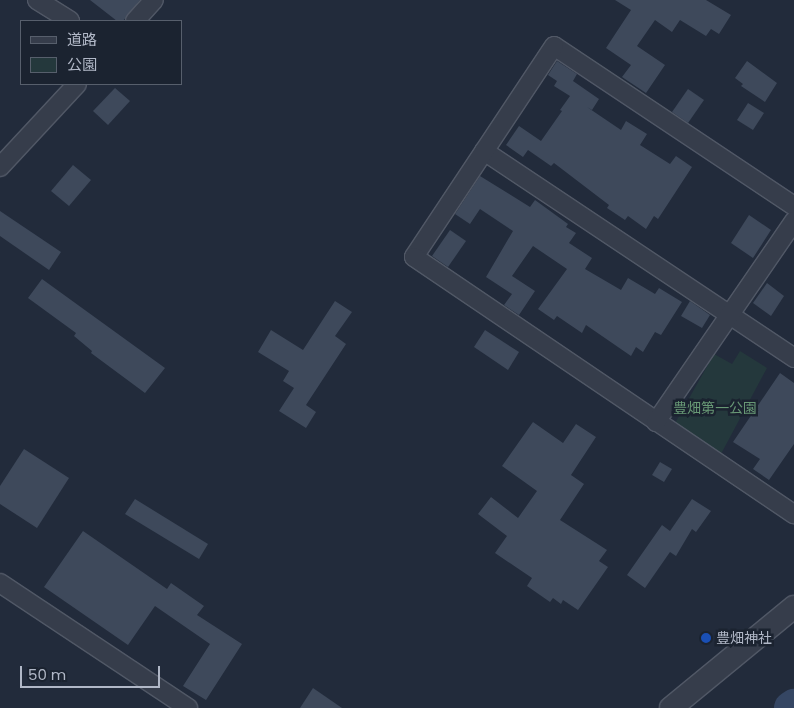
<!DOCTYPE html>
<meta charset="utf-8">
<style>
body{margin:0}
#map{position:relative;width:794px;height:708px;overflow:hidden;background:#222b3b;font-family:Poppins,"Noto Sans JP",sans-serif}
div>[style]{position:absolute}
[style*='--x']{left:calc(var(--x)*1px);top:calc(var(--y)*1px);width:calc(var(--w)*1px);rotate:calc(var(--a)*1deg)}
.green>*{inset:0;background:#24383c}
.river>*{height:34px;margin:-17px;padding:0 17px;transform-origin:17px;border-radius:17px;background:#354663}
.building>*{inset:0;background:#3e495b}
.roads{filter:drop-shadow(1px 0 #515866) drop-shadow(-1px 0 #515866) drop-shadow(0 1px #515866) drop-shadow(0 -1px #515866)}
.minor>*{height:18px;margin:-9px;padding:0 9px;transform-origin:9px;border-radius:9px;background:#363d4b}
.tertiary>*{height:22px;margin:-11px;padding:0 11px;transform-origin:11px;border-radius:11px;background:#363d4b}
.dots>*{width:14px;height:14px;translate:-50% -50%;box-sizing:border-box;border:2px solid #1b2330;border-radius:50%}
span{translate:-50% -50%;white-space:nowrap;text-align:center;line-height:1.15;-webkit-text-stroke:5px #1b2330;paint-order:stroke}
.park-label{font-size:14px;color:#689875}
.poi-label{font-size:14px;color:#b1b8c7}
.left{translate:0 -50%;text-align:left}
.legend{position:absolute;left:20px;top:20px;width:162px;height:65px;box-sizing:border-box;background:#1b2330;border:1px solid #575f6c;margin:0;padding:6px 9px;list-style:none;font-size:15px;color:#b1b8c7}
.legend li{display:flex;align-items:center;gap:10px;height:25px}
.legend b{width:25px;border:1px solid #575f6c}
.scale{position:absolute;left:20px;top:666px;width:140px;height:22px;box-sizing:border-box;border:2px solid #b1b8c7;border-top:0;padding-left:6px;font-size:15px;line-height:18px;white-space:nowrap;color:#b1b8c7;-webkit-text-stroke:4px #1b2330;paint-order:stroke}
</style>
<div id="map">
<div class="green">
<div style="clip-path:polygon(740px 351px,767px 368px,721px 454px,674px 425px,714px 354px,732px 364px)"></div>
</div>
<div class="river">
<div style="--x:791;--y:708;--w:4;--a:-34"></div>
</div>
<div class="building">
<div style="clip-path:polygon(90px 0,140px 0,123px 21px,117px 21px)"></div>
<div style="clip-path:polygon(615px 0,706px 0,731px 15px,719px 34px,711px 29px,706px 36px,680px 20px,672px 32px,655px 20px,637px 46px,665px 65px,646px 93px,622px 77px,631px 65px,606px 48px,631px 10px)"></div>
<div style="clip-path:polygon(557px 61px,577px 74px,573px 81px,599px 99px,592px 110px,587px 107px,621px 130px,626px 121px,647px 134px,640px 145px,670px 164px,676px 156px,692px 167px,658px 219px,654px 216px,646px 229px,628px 216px,625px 220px,607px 208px,609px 205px,554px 163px,551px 166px,528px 150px,523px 157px,506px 145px,519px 126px,541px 141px,562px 111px,560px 110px,570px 96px,554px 86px,557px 81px,548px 75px)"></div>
<div style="clip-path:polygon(747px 61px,777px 83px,765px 102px,741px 86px,743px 84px,735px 78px)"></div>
<div style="clip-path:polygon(115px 88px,130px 101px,108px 125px,93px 111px)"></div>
<div style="clip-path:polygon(688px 89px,704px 100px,688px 123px,672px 112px)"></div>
<div style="clip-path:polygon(748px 103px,764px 113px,753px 130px,737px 120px)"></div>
<div style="clip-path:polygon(73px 165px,91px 180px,69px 206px,51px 191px)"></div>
<div style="clip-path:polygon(480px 176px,530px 207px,535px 200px,568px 224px,566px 227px,576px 233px,569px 243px,592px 258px,585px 269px,621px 290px,628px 278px,655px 294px,659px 288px,682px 302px,661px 335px,655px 332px,643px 352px,636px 347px,631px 356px,586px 325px,582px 333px,557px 316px,554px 320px,538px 309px,567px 269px,533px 246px,512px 276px,535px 291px,519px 315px,504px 305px,512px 294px,486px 277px,513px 231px,480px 209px,470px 224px,455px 214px)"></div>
<div style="clip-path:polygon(0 211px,61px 252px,49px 270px,0 236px)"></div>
<div style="clip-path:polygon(749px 215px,771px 230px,753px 258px,731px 243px)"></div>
<div style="clip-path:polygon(450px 230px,466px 241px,448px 267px,432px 256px)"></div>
<div style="clip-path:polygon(42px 279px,165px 368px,145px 393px,91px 353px,92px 351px,74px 336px,76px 333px,28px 298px)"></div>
<div style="clip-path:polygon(767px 283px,784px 296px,771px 316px,753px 303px)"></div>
<div style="clip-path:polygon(335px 301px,352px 312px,335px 336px,346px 344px,306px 405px,316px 412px,306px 428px,279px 411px,294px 388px,283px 381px,289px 371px,258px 352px,271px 330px,303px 350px)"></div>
<div style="clip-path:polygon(690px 301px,710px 315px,702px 328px,681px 316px)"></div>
<div style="clip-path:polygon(485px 330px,519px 352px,508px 370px,474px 347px)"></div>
<div style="clip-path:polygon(780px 373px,794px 383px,794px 444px,769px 480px,753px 469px,760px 459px,733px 442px)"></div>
<div style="clip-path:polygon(533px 422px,563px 443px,576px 424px,596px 437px,571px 475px,584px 484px,560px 520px,607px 550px,599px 561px,608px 567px,578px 610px,563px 600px,561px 604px,553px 598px,550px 602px,527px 586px,532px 578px,495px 553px,507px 536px,478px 514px,491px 497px,518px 518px,537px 491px,502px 466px)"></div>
<div style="clip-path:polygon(24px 449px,69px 478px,37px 528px,0 504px,0 486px)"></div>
<div style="clip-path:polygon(660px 462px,672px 469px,664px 482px,652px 475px)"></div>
<div style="clip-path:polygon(135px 499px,208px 544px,199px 559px,125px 514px)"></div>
<div style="clip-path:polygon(692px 499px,711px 511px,696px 532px,692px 529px,676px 556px,670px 552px,645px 588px,627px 575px,662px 525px,670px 531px)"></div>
<div style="clip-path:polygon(83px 531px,167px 589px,171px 583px,204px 606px,197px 615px,242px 644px,206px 700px,183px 686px,210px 644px,155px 606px,128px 645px,44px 587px)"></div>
<div style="clip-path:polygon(313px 688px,342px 708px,300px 708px)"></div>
</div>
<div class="roads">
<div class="minor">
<div style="--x:37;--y:0;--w:39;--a:32"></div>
<div style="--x:135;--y:21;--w:28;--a:-48"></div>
<div style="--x:484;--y:151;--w:373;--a:33.7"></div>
<div style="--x:0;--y:167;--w:113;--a:-47.1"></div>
<div style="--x:794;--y:206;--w:288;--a:-146.3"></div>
<div style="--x:554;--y:46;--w:253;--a:123.6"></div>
<div style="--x:414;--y:257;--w:459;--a:34.1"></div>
<div style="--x:656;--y:422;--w:244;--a:-55.5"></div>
<div style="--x:0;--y:583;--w:226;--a:33.6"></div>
</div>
<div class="tertiary">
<div style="--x:671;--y:708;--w:159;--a:-39.4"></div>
</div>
</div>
<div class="dots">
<div style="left:706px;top:638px;background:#1a4fb4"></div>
</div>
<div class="park-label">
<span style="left:715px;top:408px">豊畑第一公園</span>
</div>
<div class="poi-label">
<span class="left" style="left:716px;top:638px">豊畑神社</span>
</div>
<ul class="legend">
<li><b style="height:6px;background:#363d4b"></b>道路</li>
<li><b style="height:14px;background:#24383c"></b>公園</li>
</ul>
<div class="scale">50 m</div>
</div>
